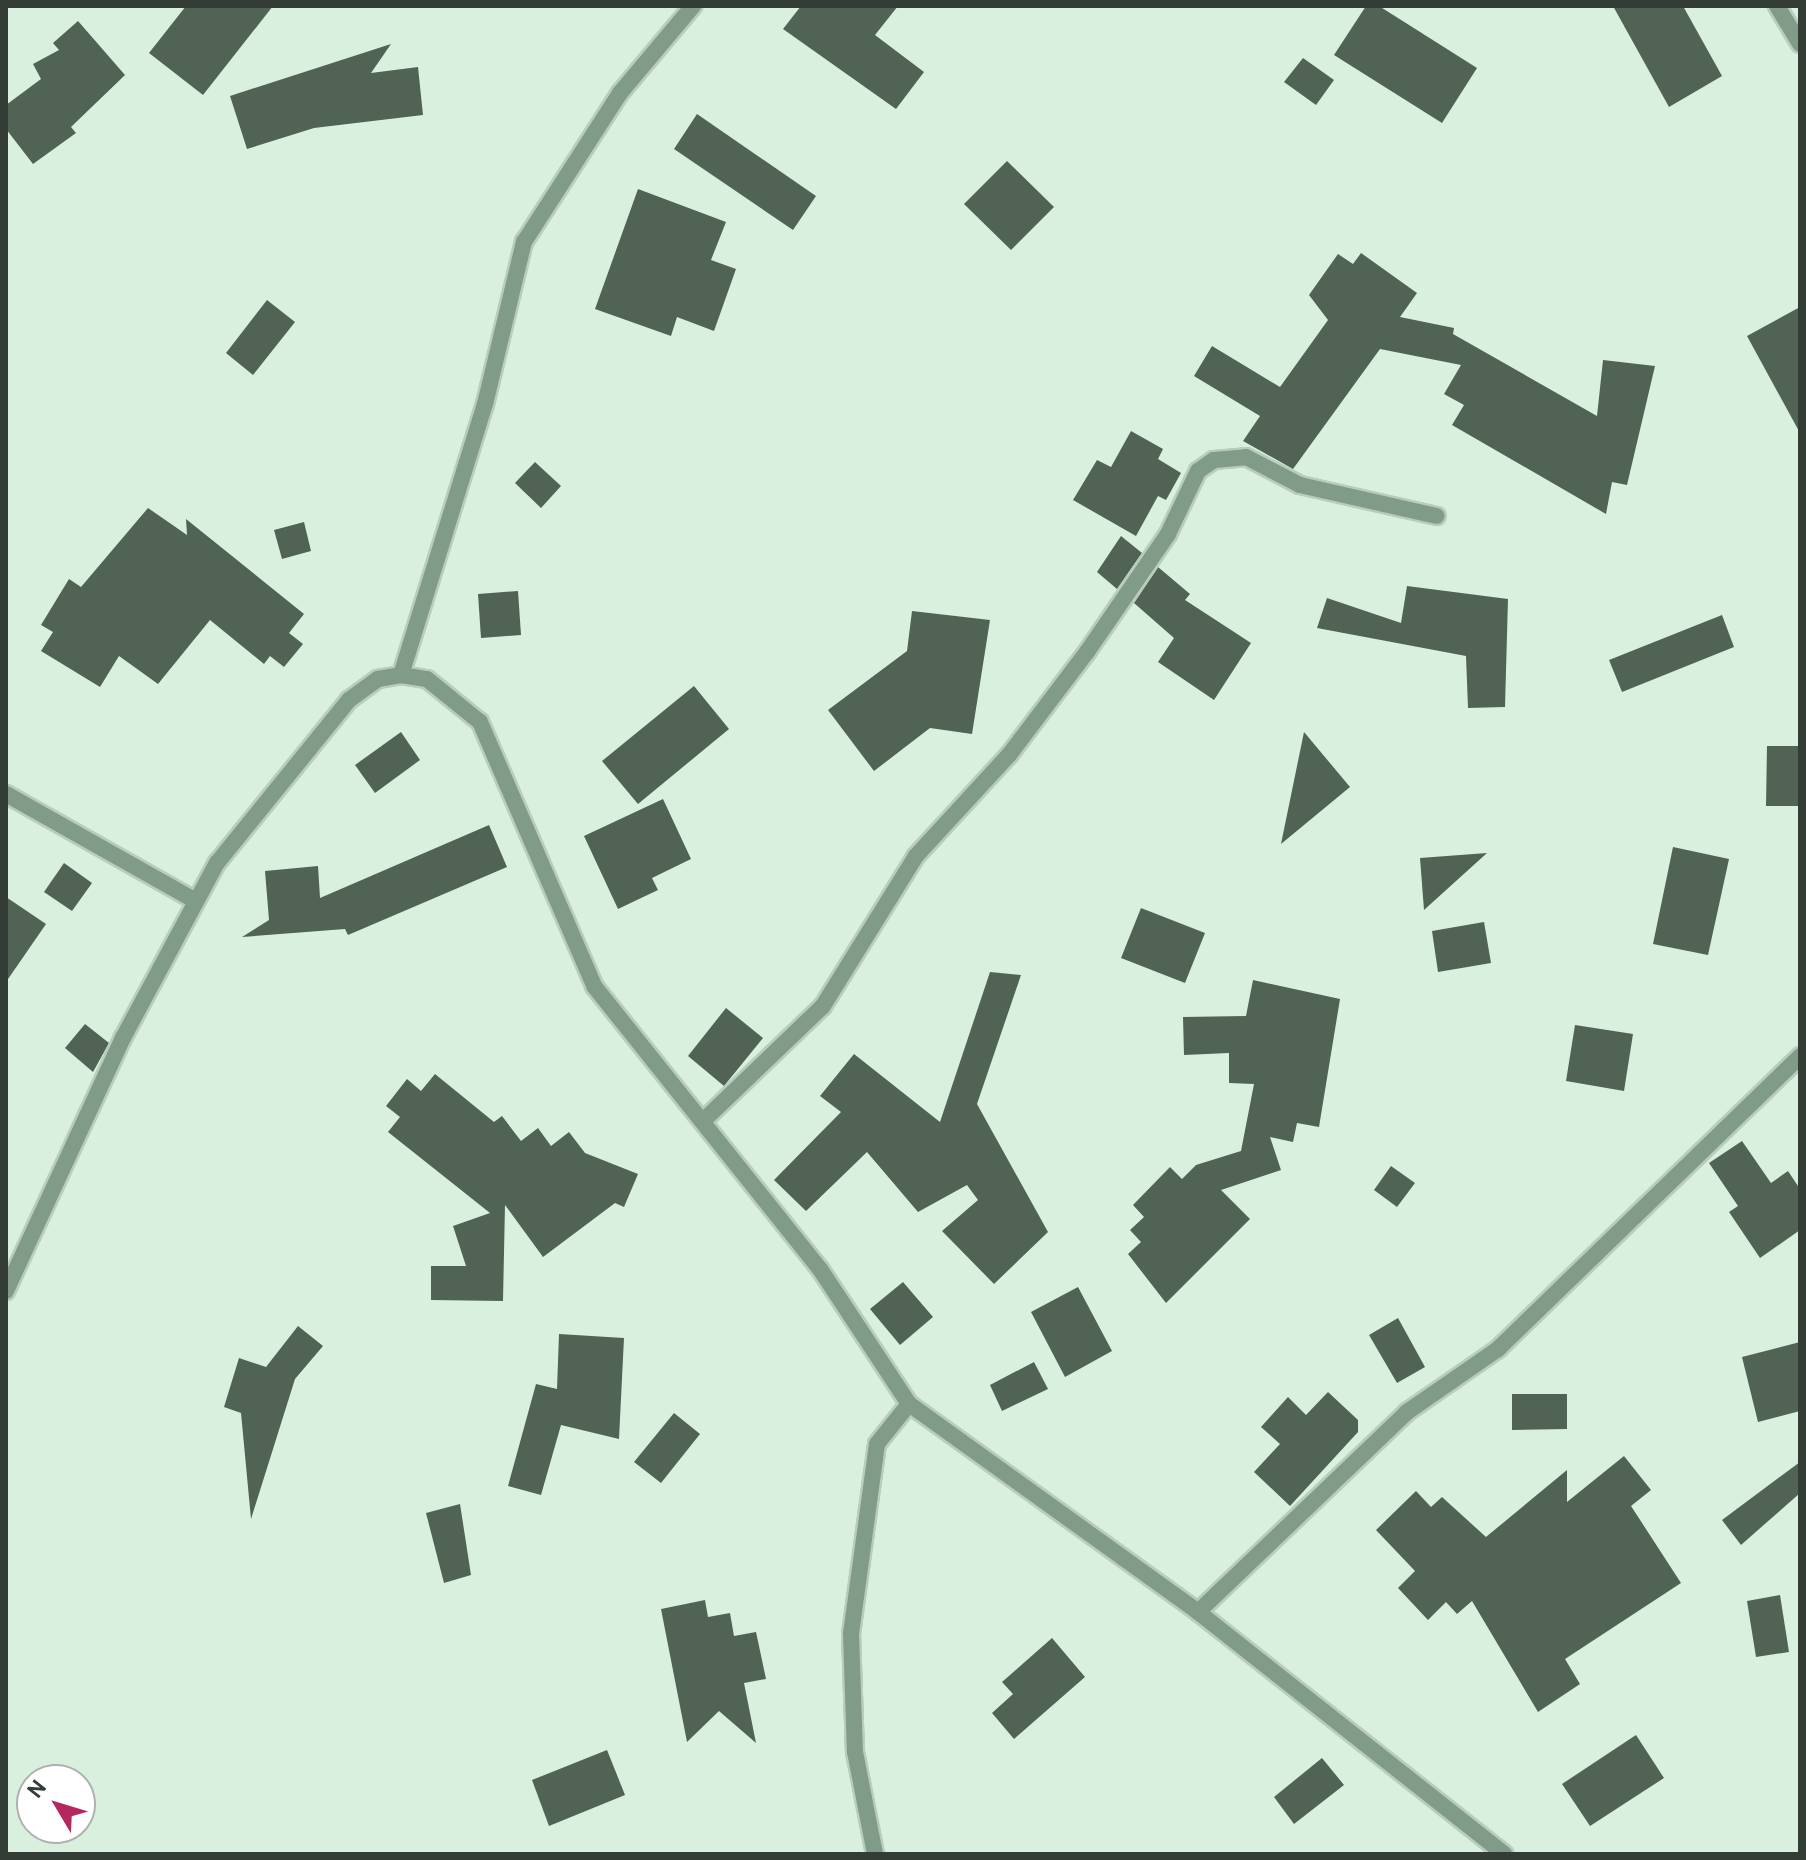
<!DOCTYPE html>
<style>
body{margin:0}
#map{position:relative;width:1806px;height:1860px;overflow:hidden;background:#daf0df;font-family:Overpass,sans-serif}
div>[style]{position:absolute}
[style*='--x']{left:calc(var(--x)*1px);top:calc(var(--y)*1px);width:calc(var(--w)*1px);rotate:calc(var(--a)*1deg)}
.building>*{inset:0;background:#506355}
.roads{filter:drop-shadow(2px 0 #b9ccbd) drop-shadow(-2px 0 #b9ccbd) drop-shadow(0 2px #b9ccbd) drop-shadow(0 -2px #b9ccbd)}
.street>*{height:16px;margin:-8px;padding:0 8px;transform-origin:8px;border-radius:8px;background:#809b87}
span{translate:-50% -50%;white-space:nowrap;text-align:center;line-height:1.15;-webkit-text-stroke:8px #fff;paint-order:stroke}
.frame{position:absolute;inset:0;border:8px solid #343c36;pointer-events:none}
.north{position:absolute;left:16px;top:1764px;width:80px;height:80px;box-sizing:border-box;background:#fff;border:2px solid #aeb1af;border-radius:50%;rotate:308deg;font-size:22px;font-weight:700;line-height:32px;text-align:center;color:#343c36}
.north::after{content:'';display:block;margin:auto;width:28px;height:36px;background:#b4285f;clip-path:polygon(50% 0,100% 100%,50% 72%,0 100%)}
</style>
<div id="map">
<div class="building">
<div style="clip-path:polygon(186px 6px,273px 6px,203px 95px,149px 53px)"></div>
<div style="clip-path:polygon(801px 6px,898px 6px,875px 35px,924px 72px,896px 109px,783px 29px)"></div>
<div style="clip-path:polygon(1366px 6px,1379px 6px,1477px 68px,1442px 123px,1334px 55px)"></div>
<div style="clip-path:polygon(1613px 6px,1683px 6px,1722px 76px,1669px 107px)"></div>
<div style="clip-path:polygon(78px 21px,125px 75px,71px 127px,76px 133px,33px 164px,6px 129px,6px 105px,41px 79px,33px 64px,59px 50px,53px 43px)"></div>
<div style="clip-path:polygon(391px 44px,371px 73px,418px 67px,423px 115px,314px 128px,247px 149px,230px 96px)"></div>
<div style="clip-path:polygon(1303px 58px,1334px 80px,1316px 105px,1284px 82px)"></div>
<div style="clip-path:polygon(697px 114px,816px 196px,793px 230px,674px 149px)"></div>
<div style="clip-path:polygon(1007px 161px,1054px 207px,1011px 250px,964px 204px)"></div>
<div style="clip-path:polygon(638px 189px,726px 222px,711px 260px,736px 269px,714px 331px,677px 317px,671px 336px,595px 309px)"></div>
<div style="clip-path:polygon(1361px 253px,1417px 293px,1400px 317px,1454px 328px,1453px 334px,1597px 416px,1603px 360px,1655px 366px,1627px 485px,1612px 482px,1606px 514px,1452px 425px,1464px 405px,1444px 394px,1461px 365px,1380px 349px,1293px 469px,1243px 441px,1260px 416px,1194px 376px,1212px 346px,1280px 387px,1328px 320px,1309px 295px,1338px 254px,1353px 264px)"></div>
<div style="clip-path:polygon(267px 300px,295px 322px,253px 375px,226px 353px)"></div>
<div style="clip-path:polygon(1800px 307px,1800px 433px,1747px 336px)"></div>
<div style="clip-path:polygon(1131px 431px,1163px 449px,1158px 459px,1181px 473px,1166px 500px,1158px 496px,1136px 536px,1073px 500px,1097px 460px,1111px 467px)"></div>
<div style="clip-path:polygon(535px 462px,561px 486px,541px 508px,515px 483px)"></div>
<div style="clip-path:polygon(148px 508px,187px 535px,186px 519px,304px 614px,289px 633px,303px 644px,284px 667px,270px 656px,264px 664px,210px 620px,158px 684px,119px 656px,100px 687px,41px 651px,53px 632px,41px 625px,69px 579px,81px 587px)"></div>
<div style="clip-path:polygon(304px 522px,311px 551px,282px 559px,274px 530px)"></div>
<div style="clip-path:polygon(1121px 536px,1142px 553px,1117px 589px,1097px 572px)"></div>
<div style="clip-path:polygon(1158px 567px,1190px 594px,1185px 600px,1251px 643px,1214px 700px,1158px 662px,1174px 638px,1134px 603px)"></div>
<div style="clip-path:polygon(1407px 586px,1508px 599px,1505px 707px,1468px 708px,1466px 656px,1317px 628px,1327px 598px,1401px 623px)"></div>
<div style="clip-path:polygon(518px 591px,521px 635px,481px 638px,478px 594px)"></div>
<div style="clip-path:polygon(912px 611px,990px 620px,972px 734px,930px 728px,874px 771px,828px 710px,907px 651px)"></div>
<div style="clip-path:polygon(1722px 615px,1734px 647px,1622px 692px,1609px 660px)"></div>
<div style="clip-path:polygon(694px 686px,729px 729px,638px 804px,602px 761px)"></div>
<div style="clip-path:polygon(401px 732px,420px 760px,375px 793px,355px 765px)"></div>
<div style="clip-path:polygon(1304px 732px,1350px 787px,1281px 844px)"></div>
<div style="clip-path:polygon(1767px 746px,1800px 746px,1800px 806px,1766px 806px)"></div>
<div style="clip-path:polygon(663px 799px,691px 859px,652px 878px,658px 890px,618px 909px,584px 836px)"></div>
<div style="clip-path:polygon(489px 825px,507px 867px,348px 935px,345px 929px,242px 937px,269px 920px,265px 871px,318px 866px,320px 898px)"></div>
<div style="clip-path:polygon(1673px 847px,1729px 859px,1708px 955px,1653px 944px)"></div>
<div style="clip-path:polygon(1487px 853px,1424px 910px,1420px 858px)"></div>
<div style="clip-path:polygon(64px 863px,92px 883px,72px 911px,44px 892px)"></div>
<div style="clip-path:polygon(6px 897px,46px 924px,6px 982px)"></div>
<div style="clip-path:polygon(1141px 908px,1205px 933px,1185px 983px,1121px 958px)"></div>
<div style="clip-path:polygon(1484px 922px,1491px 963px,1438px 972px,1432px 931px)"></div>
<div style="clip-path:polygon(990px 972px,1021px 975px,977px 1104px,1048px 1232px,994px 1284px,942px 1231px,978px 1200px,967px 1185px,918px 1212px,867px 1152px,806px 1211px,774px 1180px,841px 1112px,820px 1096px,854px 1054px,940px 1122px)"></div>
<div style="clip-path:polygon(1253px 980px,1340px 999px,1319px 1127px,1297px 1123px,1293px 1142px,1270px 1137px,1281px 1170px,1221px 1190px,1250px 1219px,1166px 1303px,1128px 1254px,1141px 1242px,1130px 1230px,1144px 1217px,1133px 1205px,1170px 1167px,1182px 1179px,1196px 1165px,1241px 1151px,1254px 1084px,1229px 1083px,1229px 1053px,1184px 1055px,1183px 1017px,1246px 1016px)"></div>
<div style="clip-path:polygon(726px 1008px,763px 1038px,724px 1086px,688px 1056px)"></div>
<div style="clip-path:polygon(85px 1024px,109px 1043px,93px 1072px,65px 1048px)"></div>
<div style="clip-path:polygon(1575px 1025px,1633px 1034px,1624px 1091px,1566px 1081px)"></div>
<div style="clip-path:polygon(435px 1074px,494px 1122px,502px 1116px,521px 1141px,538px 1128px,551px 1146px,569px 1132px,585px 1153px,638px 1174px,624px 1207px,615px 1203px,543px 1257px,505px 1205px,503px 1301px,431px 1300px,431px 1266px,466px 1266px,453px 1226px,490px 1213px,388px 1132px,400px 1117px,386px 1106px,407px 1079px,421px 1091px)"></div>
<div style="clip-path:polygon(1742px 1141px,1771px 1183px,1788px 1171px,1800px 1189px,1800px 1230px,1760px 1258px,1729px 1212px,1738px 1206px,1709px 1163px)"></div>
<div style="clip-path:polygon(1391px 1166px,1415px 1183px,1397px 1207px,1374px 1190px)"></div>
<div style="clip-path:polygon(903px 1282px,933px 1317px,900px 1345px,870px 1309px)"></div>
<div style="clip-path:polygon(1078px 1287px,1112px 1351px,1065px 1377px,1031px 1312px)"></div>
<div style="clip-path:polygon(1398px 1318px,1425px 1367px,1397px 1383px,1369px 1335px)"></div>
<div style="clip-path:polygon(298px 1326px,323px 1346px,295px 1379px,251px 1519px,241px 1413px,224px 1407px,239px 1358px,266px 1367px)"></div>
<div style="clip-path:polygon(559px 1334px,624px 1338px,619px 1439px,561px 1425px,541px 1495px,508px 1486px,536px 1384px,557px 1389px)"></div>
<div style="clip-path:polygon(1800px 1342px,1800px 1411px,1758px 1422px,1742px 1357px)"></div>
<div style="clip-path:polygon(1034px 1362px,1048px 1389px,1002px 1411px,990px 1385px)"></div>
<div style="clip-path:polygon(1328px 1392px,1358px 1420px,1358px 1432px,1290px 1506px,1254px 1472px,1280px 1444px,1261px 1427px,1288px 1397px,1306px 1415px)"></div>
<div style="clip-path:polygon(1512px 1394px,1567px 1394px,1567px 1429px,1512px 1430px)"></div>
<div style="clip-path:polygon(674px 1413px,700px 1434px,661px 1483px,634px 1462px)"></div>
<div style="clip-path:polygon(1624px 1456px,1651px 1490px,1631px 1506px,1681px 1583px,1565px 1659px,1580px 1684px,1538px 1712px,1472px 1601px,1457px 1614px,1446px 1602px,1428px 1620px,1398px 1588px,1415px 1571px,1376px 1530px,1416px 1491px,1431px 1507px,1442px 1497px,1486px 1537px,1567px 1470px,1567px 1502px)"></div>
<div style="clip-path:polygon(1800px 1462px,1800px 1493px,1741px 1545px,1722px 1520px)"></div>
<div style="clip-path:polygon(460px 1504px,471px 1575px,444px 1583px,426px 1513px)"></div>
<div style="clip-path:polygon(1780px 1595px,1789px 1652px,1756px 1657px,1747px 1601px)"></div>
<div style="clip-path:polygon(705px 1600px,708px 1617px,730px 1613px,734px 1636px,756px 1632px,766px 1679px,744px 1683px,756px 1743px,719px 1711px,687px 1742px,661px 1609px)"></div>
<div style="clip-path:polygon(1052px 1638px,1085px 1677px,1014px 1739px,992px 1713px,1013px 1694px,1002px 1682px)"></div>
<div style="clip-path:polygon(1636px 1735px,1664px 1778px,1590px 1826px,1562px 1784px)"></div>
<div style="clip-path:polygon(607px 1750px,625px 1795px,549px 1826px,532px 1780px)"></div>
<div style="clip-path:polygon(1322px 1758px,1344px 1785px,1294px 1824px,1274px 1797px)"></div>
</div>
<div class="roads">
<div class="street">
<div style="--x:1777;--y:6;--w:44;--a:58.8"></div>
<div style="--x:401;--y:675;--w:26;--a:9"></div>
<div style="--x:427;--y:679;--w:68;--a:39.1"></div>
<div style="--x:480;--y:722;--w:288;--a:66.6"></div>
<div style="--x:594;--y:986;--w:362;--a:51.4"></div>
<div style="--x:820;--y:1269;--w:162;--a:56.6"></div>
<div style="--x:909;--y:1404;--w:51;--a:128.7"></div>
<div style="--x:877;--y:1444;--w:191;--a:97.8"></div>
<div style="--x:851;--y:1633;--w:119;--a:88.1"></div>
<div style="--x:855;--y:1752;--w:104;--a:78.9"></div>
<div style="--x:6;--y:794;--w:218;--a:29.4"></div>
<div style="--x:703;--y:1121;--w:166;--a:-43.8"></div>
<div style="--x:823;--y:1006;--w:176;--a:-58.2"></div>
<div style="--x:916;--y:856;--w:137;--a:-47.4"></div>
<div style="--x:1009;--y:755;--w:129;--a:-52.9"></div>
<div style="--x:1087;--y:652;--w:143;--a:-55.5"></div>
<div style="--x:1168;--y:534;--w:70;--a:-64.5"></div>
<div style="--x:1198;--y:471;--w:19;--a:-35"></div>
<div style="--x:1214;--y:460;--w:32;--a:-5"></div>
<div style="--x:1246;--y:457;--w:61;--a:27.4"></div>
<div style="--x:1300;--y:485;--w:140;--a:12.8"></div>
<div style="--x:6;--y:1291;--w:279;--a:-65.2"></div>
<div style="--x:123;--y:1038;--w:199;--a:-61.8"></div>
<div style="--x:217;--y:863;--w:210;--a:-51"></div>
<div style="--x:349;--y:700;--w:36;--a:-36"></div>
<div style="--x:378;--y:679;--w:23;--a:-10"></div>
<div style="--x:401;--y:675;--w:284;--a:-72.8"></div>
<div style="--x:485;--y:404;--w:167;--a:-76.5"></div>
<div style="--x:524;--y:242;--w:177;--a:-57.2"></div>
<div style="--x:620;--y:93;--w:114;--a:-50"></div>
<div style="--x:909;--y:1404;--w:356;--a:35.7"></div>
<div style="--x:1198;--y:1612;--w:390;--a:38.3"></div>
<div style="--x:1198;--y:1612;--w:289;--a:-43.7"></div>
<div style="--x:1407;--y:1412;--w:111;--a:-34.7"></div>
<div style="--x:1498;--y:1349;--w:421;--a:-44.1"></div>
</div>
</div>
<div class="frame"></div>
<div class="north">N</div>
</div>
